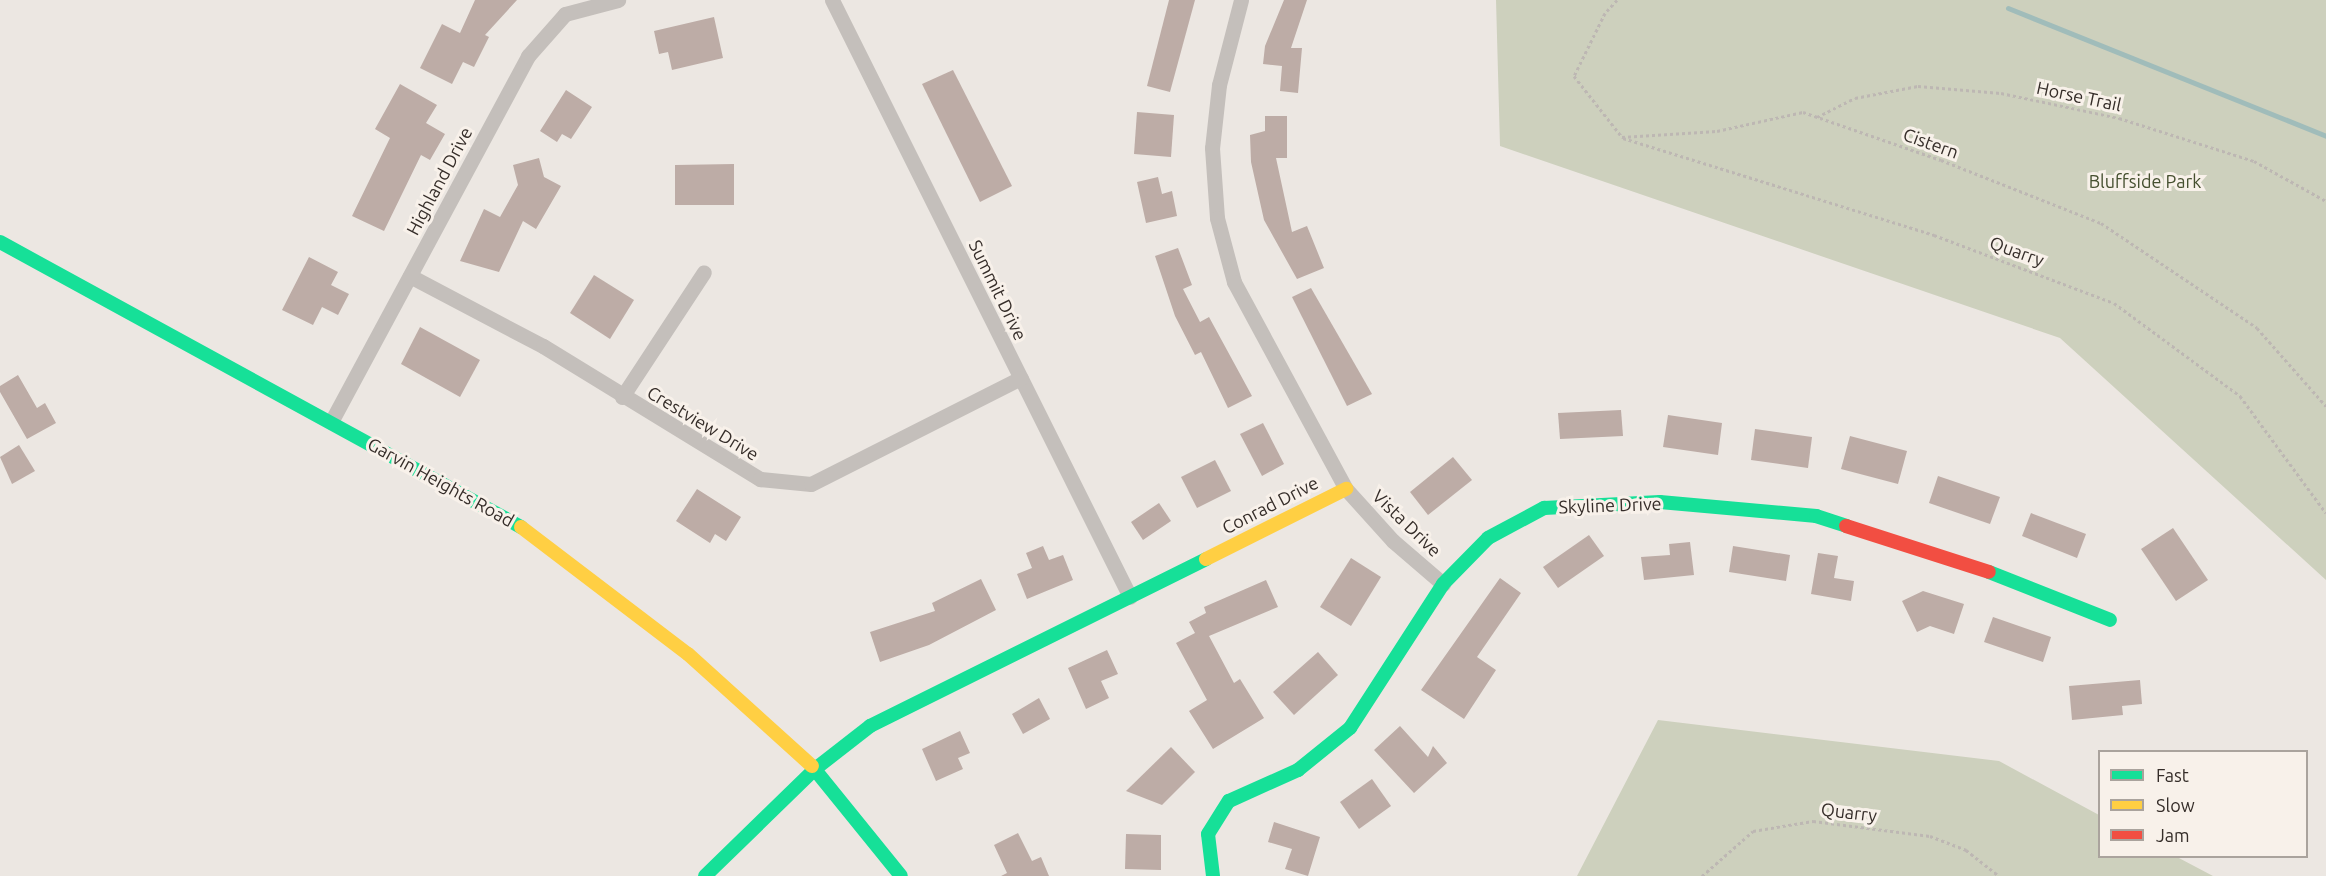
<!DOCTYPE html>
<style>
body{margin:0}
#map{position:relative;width:2326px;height:876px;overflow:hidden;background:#ece7e2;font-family:Ubuntu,sans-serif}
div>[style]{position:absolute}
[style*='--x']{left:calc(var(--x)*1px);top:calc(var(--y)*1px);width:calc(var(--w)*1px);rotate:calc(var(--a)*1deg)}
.green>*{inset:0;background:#cdd0bd}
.stream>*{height:5px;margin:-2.5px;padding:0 2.5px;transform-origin:2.5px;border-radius:2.5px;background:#a0bcba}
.building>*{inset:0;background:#bdaca6}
.path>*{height:3px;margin-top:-1.5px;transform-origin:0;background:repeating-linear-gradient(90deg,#bdb7b3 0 3px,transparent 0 6px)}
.street>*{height:15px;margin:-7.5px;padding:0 7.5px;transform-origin:7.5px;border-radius:7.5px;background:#c4bfbb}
.fast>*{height:14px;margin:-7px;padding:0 7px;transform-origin:7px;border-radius:7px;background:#16e098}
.slow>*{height:14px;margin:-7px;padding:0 7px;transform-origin:7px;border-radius:7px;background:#ffcf43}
.jam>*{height:14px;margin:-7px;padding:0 7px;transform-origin:7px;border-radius:7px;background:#f24e42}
span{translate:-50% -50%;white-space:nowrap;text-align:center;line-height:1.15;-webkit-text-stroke:6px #f8f1ea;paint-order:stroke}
.street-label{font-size:18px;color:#352d29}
.park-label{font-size:18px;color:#465030}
.legend{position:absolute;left:2098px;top:750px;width:210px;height:108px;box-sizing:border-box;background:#f8f1ea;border:2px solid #aaa39d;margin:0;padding:8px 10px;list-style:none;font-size:18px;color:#352d29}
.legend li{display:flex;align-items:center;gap:12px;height:30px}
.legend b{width:30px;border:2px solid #aaa39d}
</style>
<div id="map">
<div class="green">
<div style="clip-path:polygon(1496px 0,2326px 0,2326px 580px,2060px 338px,1500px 146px)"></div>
<div style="clip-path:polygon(1658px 720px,1999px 761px,2099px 815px,2100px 856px,2177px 857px,2213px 876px,1577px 876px)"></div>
</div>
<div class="stream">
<div style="--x:2008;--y:8;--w:343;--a:21.9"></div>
</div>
<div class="building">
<div style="clip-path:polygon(475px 0,517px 0,485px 35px,489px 37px,474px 67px,463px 62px,452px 84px,420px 68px,442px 24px,460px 33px)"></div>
<div style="clip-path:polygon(1169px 0,1195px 0,1170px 92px,1147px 86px)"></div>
<div style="clip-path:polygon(1284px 0,1307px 0,1291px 48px,1302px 48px,1298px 93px,1280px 91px,1282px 66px,1263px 64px,1265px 46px)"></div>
<div style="clip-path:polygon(714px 17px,723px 58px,672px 70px,668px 52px,659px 54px,654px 31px)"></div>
<div style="clip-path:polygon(953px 70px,1012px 186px,980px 202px,922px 84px)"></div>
<div style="clip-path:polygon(400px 84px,437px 105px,426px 123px,445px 134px,430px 160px,421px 155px,384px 231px,352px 216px,390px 138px,375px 129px)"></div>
<div style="clip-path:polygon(566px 90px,592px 107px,571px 139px,562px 134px,557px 142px,540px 131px)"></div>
<div style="clip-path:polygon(1137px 112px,1174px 115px,1171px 157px,1134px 154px)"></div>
<div style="clip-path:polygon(1265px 116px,1287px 116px,1287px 158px,1276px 158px,1292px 232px,1307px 226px,1324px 268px,1297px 279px,1264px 220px,1251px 162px,1250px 135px,1265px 131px)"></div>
<div style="clip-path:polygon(539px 158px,544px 177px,561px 186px,536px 229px,523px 221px,499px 272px,460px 261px,484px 209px,500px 217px,518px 185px,513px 165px)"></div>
<div style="clip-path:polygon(734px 164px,734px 205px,675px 205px,675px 165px)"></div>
<div style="clip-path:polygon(1158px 177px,1162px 194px,1172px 191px,1177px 216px,1146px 223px,1137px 182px)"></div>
<div style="clip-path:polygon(1178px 248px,1192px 285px,1183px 289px,1200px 322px,1209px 317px,1252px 396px,1228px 408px,1201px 352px,1195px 355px,1175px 316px,1155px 256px)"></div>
<div style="clip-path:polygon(309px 257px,338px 272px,331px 285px,349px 294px,338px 315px,322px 307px,313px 325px,282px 310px)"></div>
<div style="clip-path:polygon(594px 275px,634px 300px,610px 339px,570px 313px)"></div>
<div style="clip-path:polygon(1311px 288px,1372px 394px,1347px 406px,1292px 297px)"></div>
<div style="clip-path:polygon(420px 327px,480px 360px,460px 397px,401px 364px)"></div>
<div style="clip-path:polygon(18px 375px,37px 408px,45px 403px,56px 423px,27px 439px,0 392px,0 386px)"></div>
<div style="clip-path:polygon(1621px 410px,1623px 436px,1560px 439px,1558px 413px)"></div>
<div style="clip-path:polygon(1668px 415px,1722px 423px,1718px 455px,1663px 447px)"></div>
<div style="clip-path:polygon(1263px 423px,1284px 464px,1262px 476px,1240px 434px)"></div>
<div style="clip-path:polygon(1755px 429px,1812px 437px,1808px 468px,1751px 460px)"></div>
<div style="clip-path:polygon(1850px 436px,1907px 451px,1898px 484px,1841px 469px)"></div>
<div style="clip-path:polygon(19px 445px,35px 471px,12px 484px,0 457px)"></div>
<div style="clip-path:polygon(1453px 457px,1472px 480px,1428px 515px,1410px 492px)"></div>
<div style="clip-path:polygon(1215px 460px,1231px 491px,1197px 508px,1181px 477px)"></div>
<div style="clip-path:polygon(1938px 476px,2000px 497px,1990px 524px,1929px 503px)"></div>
<div style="clip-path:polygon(697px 489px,741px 517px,726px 541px,715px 534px,710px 543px,676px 521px)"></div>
<div style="clip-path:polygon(1159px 503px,1171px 521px,1143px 540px,1131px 522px)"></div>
<div style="clip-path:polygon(2031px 513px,2086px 534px,2077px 558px,2022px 536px)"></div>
<div style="clip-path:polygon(2173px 528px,2208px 580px,2176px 601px,2141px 549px)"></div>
<div style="clip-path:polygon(1589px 535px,1604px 556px,1558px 588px,1543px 567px)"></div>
<div style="clip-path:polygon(1690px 542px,1694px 575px,1644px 580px,1641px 557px,1670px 555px,1669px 544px)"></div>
<div style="clip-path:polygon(1043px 546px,1049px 560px,1063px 555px,1073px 580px,1027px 599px,1017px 574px,1032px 568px,1026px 553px)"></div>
<div style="clip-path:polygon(1733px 546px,1790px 555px,1786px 581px,1729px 572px)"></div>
<div style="clip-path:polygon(1818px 553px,1838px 556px,1834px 578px,1854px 581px,1851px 601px,1811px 594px)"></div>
<div style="clip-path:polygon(1351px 558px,1381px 577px,1351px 626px,1320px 607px)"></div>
<div style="clip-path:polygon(1500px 578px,1521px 593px,1477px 657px,1496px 670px,1464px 719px,1421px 690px)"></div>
<div style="clip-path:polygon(981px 579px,996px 610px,929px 645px,880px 662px,870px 632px,935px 611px,932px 603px)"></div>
<div style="clip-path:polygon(1266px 580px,1278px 607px,1209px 636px,1234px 683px,1240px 679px,1264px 718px,1213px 749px,1189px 711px,1207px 700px,1176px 643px,1195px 633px,1189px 622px,1206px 613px,1204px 607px)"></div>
<div style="clip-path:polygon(1923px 591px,1964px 604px,1954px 634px,1930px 626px,1917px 632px,1902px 601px)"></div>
<div style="clip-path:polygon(1993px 617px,2051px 637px,2043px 662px,1984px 642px)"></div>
<div style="clip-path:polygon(1107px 650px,1118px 674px,1101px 681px,1109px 698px,1086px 709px,1068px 668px)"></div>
<div style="clip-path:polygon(1318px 652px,1338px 675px,1294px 715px,1273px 692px)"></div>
<div style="clip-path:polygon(2140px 680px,2142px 704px,2122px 706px,2123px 715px,2072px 720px,2069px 686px)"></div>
<div style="clip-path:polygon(1039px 698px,1050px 719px,1023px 734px,1012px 714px)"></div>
<div style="clip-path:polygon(1400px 726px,1428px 757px,1433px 746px,1447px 763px,1414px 793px,1374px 750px)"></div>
<div style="clip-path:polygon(960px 731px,970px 753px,958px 758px,963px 769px,936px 781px,922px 749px)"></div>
<div style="clip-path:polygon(1171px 747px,1195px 772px,1162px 805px,1126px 791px)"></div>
<div style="clip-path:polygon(1372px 779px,1391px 806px,1359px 829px,1340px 802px)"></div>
<div style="clip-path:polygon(1274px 822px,1320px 837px,1308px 876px,1285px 869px,1292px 849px,1268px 842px)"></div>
<div style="clip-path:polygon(1018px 833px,1032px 861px,1041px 857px,1049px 876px,1001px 876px,1007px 873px,994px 845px)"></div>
<div style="clip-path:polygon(1126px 834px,1161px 835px,1161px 870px,1125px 869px)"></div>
</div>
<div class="path">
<div style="--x:1617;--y:0;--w:18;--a:133"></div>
<div style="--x:1605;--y:13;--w:70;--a:116.2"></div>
<div style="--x:1574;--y:76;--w:78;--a:51.8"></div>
<div style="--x:1622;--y:137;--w:95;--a:-3.6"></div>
<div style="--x:1717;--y:131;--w:88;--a:-12.5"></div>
<div style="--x:1803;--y:112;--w:146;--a:19.2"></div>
<div style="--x:1941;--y:160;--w:172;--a:21.5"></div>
<div style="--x:2101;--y:223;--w:188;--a:33.9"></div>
<div style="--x:2257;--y:328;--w:104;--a:48.5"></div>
<div style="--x:1817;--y:117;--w:42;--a:-26.6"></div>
<div style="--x:1855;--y:98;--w:64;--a:-10.8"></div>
<div style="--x:1918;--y:86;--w:83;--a:4.8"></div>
<div style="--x:2001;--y:93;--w:121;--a:12"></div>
<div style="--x:2119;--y:118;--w:142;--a:17.7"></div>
<div style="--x:2254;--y:161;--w:82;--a:29.1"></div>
<div style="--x:1623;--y:138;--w:326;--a:17.3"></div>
<div style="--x:1934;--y:235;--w:192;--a:20.7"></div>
<div style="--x:2114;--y:303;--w:157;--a:36.4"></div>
<div style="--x:2240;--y:396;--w:145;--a:53.7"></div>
<div style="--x:1702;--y:876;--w:68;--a:-41.4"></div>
<div style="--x:1753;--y:831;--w:61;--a:-9.5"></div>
<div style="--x:1813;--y:821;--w:118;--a:7.3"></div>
<div style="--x:1930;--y:836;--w:39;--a:21"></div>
<div style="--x:1966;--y:850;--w:42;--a:38.2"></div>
</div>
<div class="street">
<div style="--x:832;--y:0;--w:667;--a:63.47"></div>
<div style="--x:1241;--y:0;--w:88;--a:104.5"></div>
<div style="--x:1219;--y:85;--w:63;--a:96.3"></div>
<div style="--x:1212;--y:148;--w:70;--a:85.9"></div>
<div style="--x:1217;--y:218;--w:66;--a:75.1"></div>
<div style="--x:1234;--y:282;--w:235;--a:61.6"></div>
<div style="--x:1346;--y:489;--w:70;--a:47.9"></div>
<div style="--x:1393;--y:541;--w:66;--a:40.7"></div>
<div style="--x:410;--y:276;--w:150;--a:27.8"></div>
<div style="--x:543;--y:346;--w:255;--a:31.5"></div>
<div style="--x:760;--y:479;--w:51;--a:5.6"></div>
<div style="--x:811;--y:484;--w:235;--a:-26.8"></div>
<div style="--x:622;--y:397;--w:149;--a:-56.7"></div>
<div style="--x:331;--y:422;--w:416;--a:-61.7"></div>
<div style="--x:528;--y:56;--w:56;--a:-48.6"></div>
<div style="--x:565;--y:14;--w:55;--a:-14.8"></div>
</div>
<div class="fast">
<div style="--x:0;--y:242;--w:594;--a:28.68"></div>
<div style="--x:1989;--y:572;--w:130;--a:21.6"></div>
<div style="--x:812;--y:766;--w:141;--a:51"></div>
<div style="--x:705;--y:876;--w:153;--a:-44.2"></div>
<div style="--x:815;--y:769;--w:70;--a:-38"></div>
<div style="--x:870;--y:726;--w:375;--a:-26.4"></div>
<div style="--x:1213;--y:876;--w:42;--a:-96.8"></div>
<div style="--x:1208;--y:834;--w:39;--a:-58"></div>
<div style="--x:1229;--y:801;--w:76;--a:-24.2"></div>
<div style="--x:1298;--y:770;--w:67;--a:-38.9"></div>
<div style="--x:1350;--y:728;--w:171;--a:-57.1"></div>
<div style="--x:1443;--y:584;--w:64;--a:-45.6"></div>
<div style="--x:1488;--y:538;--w:64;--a:-28.2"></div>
<div style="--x:1544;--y:508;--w:116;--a:-3"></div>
<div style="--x:1660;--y:502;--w:157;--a:5.1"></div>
<div style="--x:1816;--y:516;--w:32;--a:18"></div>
</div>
<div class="slow">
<div style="--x:521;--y:527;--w:210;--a:37.3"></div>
<div style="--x:688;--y:654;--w:167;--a:42.1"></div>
<div style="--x:1206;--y:559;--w:157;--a:-26.6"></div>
</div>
<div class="jam">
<div style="--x:1846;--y:526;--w:150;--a:17.8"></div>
</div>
<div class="street-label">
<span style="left:2079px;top:96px;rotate:12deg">Horse Trail</span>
<span style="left:1931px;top:143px;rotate:20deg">Cistern</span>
<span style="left:439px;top:181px;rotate:-62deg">Highland Drive</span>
<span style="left:2017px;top:251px;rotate:20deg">Quarry</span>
<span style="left:998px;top:290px;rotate:64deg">Summit Drive</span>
<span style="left:703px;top:423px;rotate:31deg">Crestview Drive</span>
<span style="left:441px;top:482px;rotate:29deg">Garvin Heights Road</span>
<span style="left:1270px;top:505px;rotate:-27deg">Conrad Drive</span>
<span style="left:1610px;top:505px;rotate:-2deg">Skyline Drive</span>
<span style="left:1407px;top:523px;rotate:44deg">Vista Drive</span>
<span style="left:1849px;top:812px;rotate:7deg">Quarry</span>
</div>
<div class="park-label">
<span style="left:2145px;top:181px">Bluffside Park</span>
</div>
<ul class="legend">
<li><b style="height:8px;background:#16e098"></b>Fast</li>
<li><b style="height:8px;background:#ffcf43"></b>Slow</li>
<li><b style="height:8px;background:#f24e42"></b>Jam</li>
</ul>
</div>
